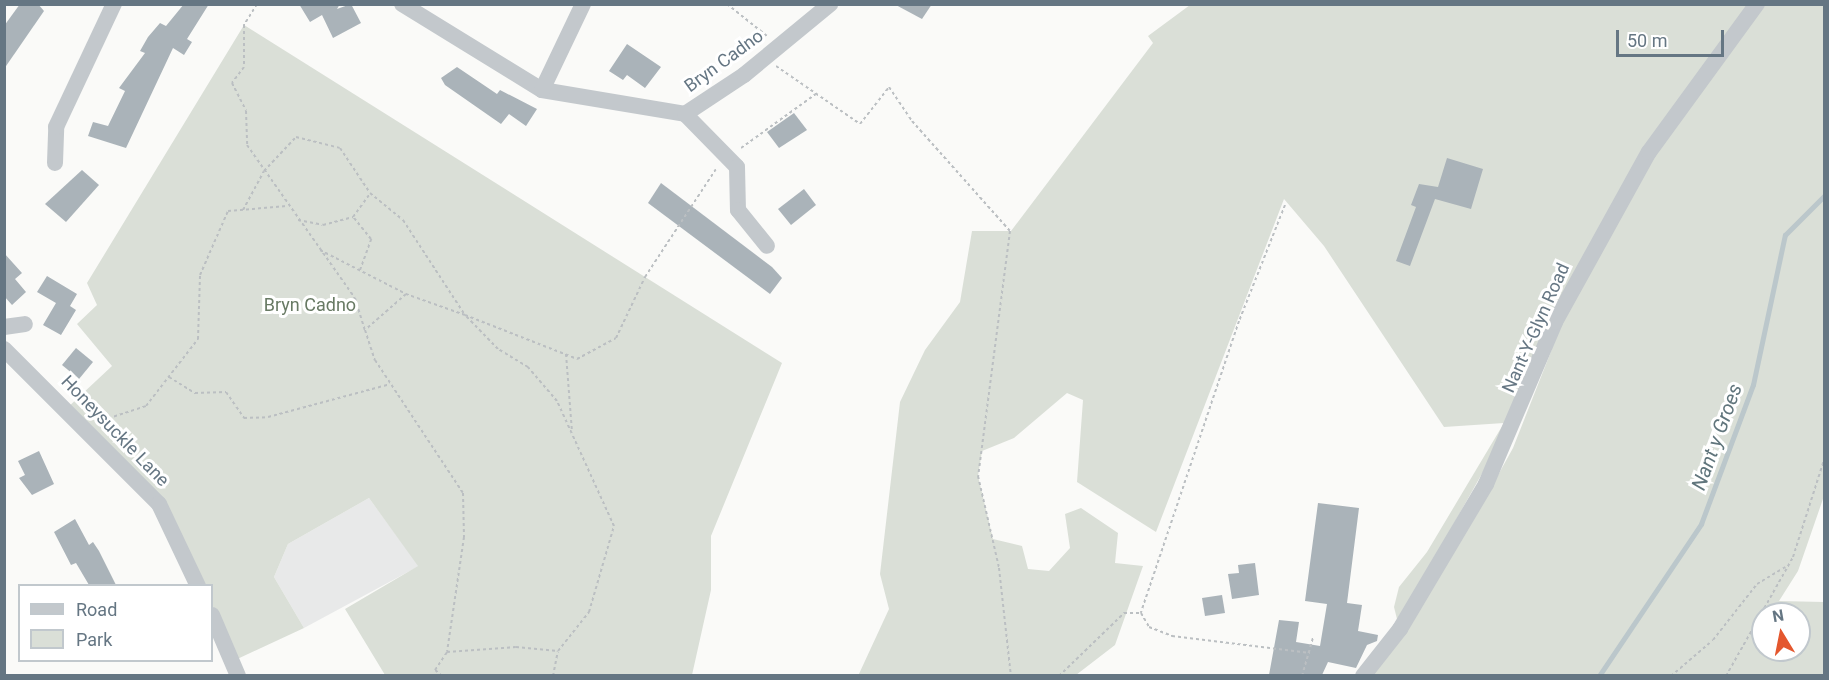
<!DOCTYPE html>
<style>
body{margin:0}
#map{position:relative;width:1829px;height:680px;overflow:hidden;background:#fafaf8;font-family:Roboto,sans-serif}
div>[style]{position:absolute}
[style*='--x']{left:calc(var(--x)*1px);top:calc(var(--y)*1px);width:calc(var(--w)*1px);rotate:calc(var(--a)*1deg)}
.built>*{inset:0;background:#e8e9e9}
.green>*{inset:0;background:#dadfd7}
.stream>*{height:4.5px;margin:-2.25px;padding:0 2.25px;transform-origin:2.25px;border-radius:2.25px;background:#bbc7cb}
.building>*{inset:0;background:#aab3b9}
.path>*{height:2px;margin-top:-1px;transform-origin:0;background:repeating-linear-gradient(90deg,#bbbfc2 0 3px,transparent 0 6px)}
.minor>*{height:16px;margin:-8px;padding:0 8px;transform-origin:8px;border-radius:8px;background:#c3c8cc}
span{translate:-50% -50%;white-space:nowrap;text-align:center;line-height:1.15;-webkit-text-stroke:6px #fff;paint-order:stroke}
.street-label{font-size:18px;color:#657683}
.park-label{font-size:18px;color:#687a64}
.water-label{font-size:20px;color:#60757c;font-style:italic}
.frame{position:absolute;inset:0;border:6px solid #657683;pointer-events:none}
.legend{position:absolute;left:18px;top:584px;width:195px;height:78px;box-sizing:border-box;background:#fff;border:2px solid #c1c8cd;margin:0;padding:8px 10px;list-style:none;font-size:18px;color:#657683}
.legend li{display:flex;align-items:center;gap:12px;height:30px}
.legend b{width:30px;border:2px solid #c1c8cd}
.north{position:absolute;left:1751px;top:602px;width:60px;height:60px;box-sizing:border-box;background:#fff;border:2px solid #c1c8cd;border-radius:50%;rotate:350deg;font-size:16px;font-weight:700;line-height:24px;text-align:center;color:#657683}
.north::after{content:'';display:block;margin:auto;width:21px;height:27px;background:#e4572e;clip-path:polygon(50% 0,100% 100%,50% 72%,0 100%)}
.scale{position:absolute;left:1616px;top:30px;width:108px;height:27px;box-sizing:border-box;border:3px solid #657683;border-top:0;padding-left:8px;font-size:18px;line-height:21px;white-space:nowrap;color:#657683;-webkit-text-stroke:4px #fff;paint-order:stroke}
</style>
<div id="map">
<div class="built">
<div style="clip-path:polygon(369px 498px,419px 566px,304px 628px,274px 577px,288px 544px)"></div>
</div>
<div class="green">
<div style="clip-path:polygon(evenodd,1190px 5px,1824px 5px,1824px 496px,1798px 571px,1779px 601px,1824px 602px,1824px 675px,1372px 675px,1471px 524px,1513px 448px,1552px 349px,1398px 623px,1394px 607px,1399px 587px,1427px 552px,1504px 423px,1444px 427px,1324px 246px,1284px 199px,1156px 532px,1077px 482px,1083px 400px,1067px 393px,1014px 438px,982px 451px,978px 476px,993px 539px,1022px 546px,1028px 569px,1049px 571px,1070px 548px,1065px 514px,1081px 508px,1118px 533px,1115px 563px,1143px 566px,1115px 645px,1076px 675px,858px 676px,889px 609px,880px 574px,900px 402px,925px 350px,960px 302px,972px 231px,1011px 231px,1153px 43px,1148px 36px,1190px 5px,1763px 614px,1799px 614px,1799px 650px,1763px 650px,1763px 614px)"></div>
<div style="clip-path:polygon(244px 25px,782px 363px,711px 536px,711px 590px,692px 675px,385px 675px,345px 609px,418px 566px,369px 498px,288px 544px,274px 577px,304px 628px,233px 661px,212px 615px,212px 586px,198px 585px,159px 504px,66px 409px,112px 366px,77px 324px,97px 305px,87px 283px)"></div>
</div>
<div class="stream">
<div style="--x:1599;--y:676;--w:183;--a:-56.1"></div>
<div style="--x:1701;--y:524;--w:148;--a:-69.5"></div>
<div style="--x:1753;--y:385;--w:153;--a:-78"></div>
<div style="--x:1785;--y:235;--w:55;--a:-45"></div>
</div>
<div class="building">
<div style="clip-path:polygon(20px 4px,38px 4px,44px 11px,4px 69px,4px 26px)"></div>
<div style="clip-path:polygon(184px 4px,209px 4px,187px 39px,192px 42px,184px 55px,173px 48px,126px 148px,88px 136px,93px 122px,108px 126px,125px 91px,119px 88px,145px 53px,140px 51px,148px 37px,160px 23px,166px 26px)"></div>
<div style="clip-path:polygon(299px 4px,340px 4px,337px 9px,351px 4px,361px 23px,333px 38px,322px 15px,310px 22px)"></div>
<div style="clip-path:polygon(894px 4px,932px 4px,922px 19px)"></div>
<div style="clip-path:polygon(627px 44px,661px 67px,645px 88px,627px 75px,623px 80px,609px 71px)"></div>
<div style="clip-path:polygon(457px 67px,497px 94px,500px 90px,537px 109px,526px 126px,509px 114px,501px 124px,445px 85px,441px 78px)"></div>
<div style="clip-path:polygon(794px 113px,807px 130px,779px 148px,767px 132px)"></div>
<div style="clip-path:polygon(1447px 158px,1483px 169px,1471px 209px,1435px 199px,1410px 266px,1396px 261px,1416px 207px,1411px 205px,1419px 184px,1438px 187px)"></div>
<div style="clip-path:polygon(82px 170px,99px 185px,66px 222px,45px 204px)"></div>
<div style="clip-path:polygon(661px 183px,772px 267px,782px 278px,770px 294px,648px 203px)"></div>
<div style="clip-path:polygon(804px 189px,816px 205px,791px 225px,778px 209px)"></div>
<div style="clip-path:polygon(4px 253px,22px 273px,15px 279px,26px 292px,12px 305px,4px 296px)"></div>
<div style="clip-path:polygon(47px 276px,77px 294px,70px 306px,76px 310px,61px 335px,43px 325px,56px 303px,37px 292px)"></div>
<div style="clip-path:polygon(76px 348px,93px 362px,79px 379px,62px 365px)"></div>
<div style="clip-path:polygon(39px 451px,54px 484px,32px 495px,19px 478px,25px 475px,18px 461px)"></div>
<div style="clip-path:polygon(1318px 503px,1359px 508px,1347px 603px,1362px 605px,1358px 631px,1378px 635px,1377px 641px,1367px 645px,1356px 668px,1328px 662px,1322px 675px,1269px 675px,1279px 620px,1299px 622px,1296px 642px,1320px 646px,1327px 604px,1305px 601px)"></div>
<div style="clip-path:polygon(75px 519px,89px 545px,93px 542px,99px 551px,116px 585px,89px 585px,76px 563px,71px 565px,54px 532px)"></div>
<div style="clip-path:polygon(1255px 563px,1259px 595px,1232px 599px,1228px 574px,1239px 573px,1238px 565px)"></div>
<div style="clip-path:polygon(1222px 595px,1225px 613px,1205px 616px,1202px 598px)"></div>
</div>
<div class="path">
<div style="--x:257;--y:4;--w:25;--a:122"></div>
<div style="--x:244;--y:25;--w:42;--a:90"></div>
<div style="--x:244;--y:67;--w:20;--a:127"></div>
<div style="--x:232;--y:83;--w:31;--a:63"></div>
<div style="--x:246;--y:111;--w:34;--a:88"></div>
<div style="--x:247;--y:145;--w:187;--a:54.8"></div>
<div style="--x:355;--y:298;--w:34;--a:73"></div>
<div style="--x:365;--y:330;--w:32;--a:72"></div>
<div style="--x:375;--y:360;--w:159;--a:56.5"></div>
<div style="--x:463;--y:493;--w:44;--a:88.7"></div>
<div style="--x:464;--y:537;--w:116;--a:98.4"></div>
<div style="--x:447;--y:652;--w:69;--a:-4.1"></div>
<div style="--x:516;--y:647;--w:42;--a:5.4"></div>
<div style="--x:558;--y:651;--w:50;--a:-51.5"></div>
<div style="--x:589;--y:612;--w:90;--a:-73.8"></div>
<div style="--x:614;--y:526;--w:137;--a:-114.5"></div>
<div style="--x:557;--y:401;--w:45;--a:-130.5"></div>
<div style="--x:528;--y:367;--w:35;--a:-149"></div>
<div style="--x:498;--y:349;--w:47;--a:-134.1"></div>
<div style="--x:465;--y:315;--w:63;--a:-160.4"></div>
<div style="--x:406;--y:294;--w:55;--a:138.7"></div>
<div style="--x:727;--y:4;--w:51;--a:38.7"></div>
<div style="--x:776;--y:66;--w:102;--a:34.6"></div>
<div style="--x:860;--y:124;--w:47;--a:-51.9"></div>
<div style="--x:889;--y:87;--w:41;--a:55.9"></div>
<div style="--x:912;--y:121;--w:147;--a:48.3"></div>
<div style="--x:1010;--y:231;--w:247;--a:97.4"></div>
<div style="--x:978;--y:476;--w:94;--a:77.1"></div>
<div style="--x:999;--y:568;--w:109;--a:83.7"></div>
<div style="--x:741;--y:148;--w:92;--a:-35.8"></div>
<div style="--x:1285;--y:205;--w:125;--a:111.6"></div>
<div style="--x:1239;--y:321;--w:308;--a:108.6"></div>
<div style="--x:1141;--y:613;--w:16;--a:60"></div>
<div style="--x:1149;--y:627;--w:25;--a:21"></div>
<div style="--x:1172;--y:636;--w:139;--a:7"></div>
<div style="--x:243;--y:210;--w:44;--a:-61.7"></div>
<div style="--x:264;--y:171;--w:47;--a:-46.7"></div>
<div style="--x:296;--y:137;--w:45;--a:14"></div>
<div style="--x:340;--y:148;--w:54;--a:56.3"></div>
<div style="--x:370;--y:193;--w:43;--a:39.3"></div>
<div style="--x:403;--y:220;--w:113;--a:56.9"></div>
<div style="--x:465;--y:315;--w:120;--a:21.4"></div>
<div style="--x:577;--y:359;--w:44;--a:-28.3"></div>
<div style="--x:616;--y:338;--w:68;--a:-64.6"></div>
<div style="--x:645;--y:277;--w:129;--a:-56.7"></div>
<div style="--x:298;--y:220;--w:25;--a:11"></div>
<div style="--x:323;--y:225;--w:31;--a:-15"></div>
<div style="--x:320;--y:250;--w:97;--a:27.1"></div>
<div style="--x:360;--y:270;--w:33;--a:-70"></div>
<div style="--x:371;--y:239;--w:28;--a:-129"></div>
<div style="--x:353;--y:217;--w:29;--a:-54"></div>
<div style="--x:566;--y:354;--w:78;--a:85.6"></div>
<div style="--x:169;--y:377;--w:31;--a:32"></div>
<div style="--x:195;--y:393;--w:31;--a:-2"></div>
<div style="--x:226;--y:392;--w:32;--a:55"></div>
<div style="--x:244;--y:418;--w:24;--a:-2"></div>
<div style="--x:268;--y:417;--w:126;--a:-15.1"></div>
<div style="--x:97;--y:422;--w:52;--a:-18.1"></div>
<div style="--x:146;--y:406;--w:85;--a:-52.2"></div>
<div style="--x:198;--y:339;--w:64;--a:-88.2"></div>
<div style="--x:200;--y:275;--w:70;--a:-66.4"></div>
<div style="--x:228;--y:211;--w:59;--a:-4.8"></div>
<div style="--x:442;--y:676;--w:9;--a:-139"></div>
<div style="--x:435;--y:670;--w:22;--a:-56"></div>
<div style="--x:553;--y:676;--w:25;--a:-79"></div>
<div style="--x:1059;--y:676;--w:91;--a:-44.1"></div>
<div style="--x:1124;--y:613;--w:17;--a:0"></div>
<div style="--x:1302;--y:676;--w:40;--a:-74"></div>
<div style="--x:1671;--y:676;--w:55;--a:-40.6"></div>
<div style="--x:1713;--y:640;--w:71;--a:-51.8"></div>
<div style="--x:1757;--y:584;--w:33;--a:-31"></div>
<div style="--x:1726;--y:676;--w:137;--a:-60.6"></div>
<div style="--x:1793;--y:557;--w:102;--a:-72.3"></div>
</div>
<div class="minor">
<div style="--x:402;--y:4;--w:164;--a:31.6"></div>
<div style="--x:542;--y:90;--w:145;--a:9.5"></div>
<div style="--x:685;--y:114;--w:71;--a:-33.5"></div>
<div style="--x:744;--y:75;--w:112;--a:-39.5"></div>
<div style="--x:542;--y:90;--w:95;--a:-64.5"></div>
<div style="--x:685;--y:114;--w:74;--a:45.5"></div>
<div style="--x:737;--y:167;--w:43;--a:88.7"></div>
<div style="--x:738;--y:210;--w:46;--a:51.1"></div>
<div style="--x:55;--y:163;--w:36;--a:-88"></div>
<div style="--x:56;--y:127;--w:136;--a:-64.8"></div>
<div style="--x:4;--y:327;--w:21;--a:-8"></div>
<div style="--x:4;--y:349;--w:219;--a:45"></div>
<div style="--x:159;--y:504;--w:91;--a:64.6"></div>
<div style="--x:212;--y:615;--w:66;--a:66.9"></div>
<div style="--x:1363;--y:676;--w:60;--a:-51.8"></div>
<div style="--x:1400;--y:629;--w:169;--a:-59.3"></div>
<div style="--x:1486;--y:484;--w:176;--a:-66.9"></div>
<div style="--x:1555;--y:322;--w:194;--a:-61.1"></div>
<div style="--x:1649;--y:152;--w:183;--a:-53.9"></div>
</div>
<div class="street-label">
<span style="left:724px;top:61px;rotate:-36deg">Bryn Cadno</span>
<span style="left:1536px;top:328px;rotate:-66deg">Nant-Y-Glyn Road</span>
<span style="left:115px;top:431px;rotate:46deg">Honeysuckle Lane</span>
</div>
<div class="park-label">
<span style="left:310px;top:305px">Bryn Cadno</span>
</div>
<div class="water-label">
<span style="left:1717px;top:437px;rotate:-70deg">Nant y Groes</span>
</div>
<div class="frame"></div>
<ul class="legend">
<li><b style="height:8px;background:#c3c8cc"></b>Road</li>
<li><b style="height:16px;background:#dadfd7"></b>Park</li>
</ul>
<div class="north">N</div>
<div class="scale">50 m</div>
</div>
